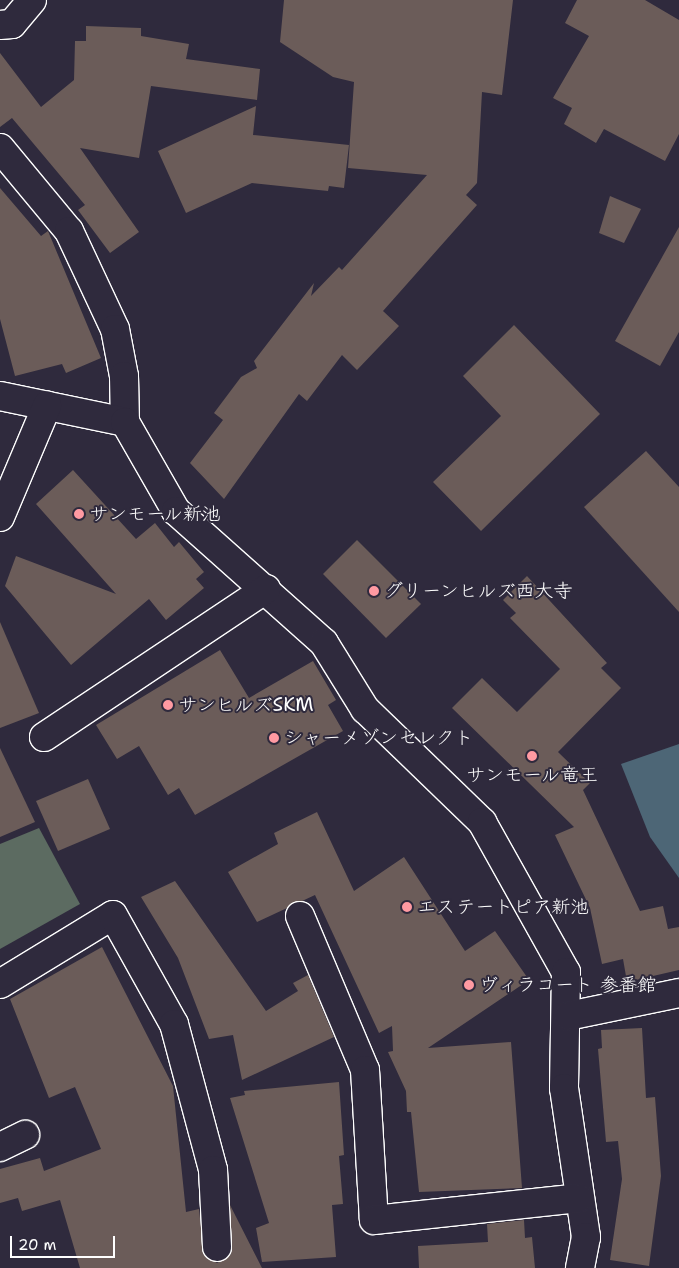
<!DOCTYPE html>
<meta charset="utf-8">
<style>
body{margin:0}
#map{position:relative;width:679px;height:1268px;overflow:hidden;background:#2f2a3d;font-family:"Shantell Sans","Klee One",sans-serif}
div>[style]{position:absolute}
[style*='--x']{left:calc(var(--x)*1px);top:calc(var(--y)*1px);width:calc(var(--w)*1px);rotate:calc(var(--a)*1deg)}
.green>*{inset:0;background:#5c6b61}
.water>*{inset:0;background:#4d6676}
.building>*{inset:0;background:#6b5c59}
.roads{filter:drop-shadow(1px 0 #fff) drop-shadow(-1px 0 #fff) drop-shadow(0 1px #fff) drop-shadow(0 -1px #fff)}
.minor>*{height:28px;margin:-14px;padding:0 14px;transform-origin:14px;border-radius:14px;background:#2f2a3d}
.dots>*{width:14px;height:14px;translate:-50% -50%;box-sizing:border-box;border:2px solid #2f2a3d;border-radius:50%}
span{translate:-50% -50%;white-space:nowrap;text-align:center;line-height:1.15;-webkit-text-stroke:4px #2f2a3d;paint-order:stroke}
.poi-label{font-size:19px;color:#fff}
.left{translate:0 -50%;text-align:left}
.scale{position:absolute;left:10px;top:1236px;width:105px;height:22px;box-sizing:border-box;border:2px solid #fff;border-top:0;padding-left:6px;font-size:15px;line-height:18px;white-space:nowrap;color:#fff;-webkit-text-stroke:4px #2f2a3d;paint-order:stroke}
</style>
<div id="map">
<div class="green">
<div style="clip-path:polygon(39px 828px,80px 904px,0 949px,0 844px)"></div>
</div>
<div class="water">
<div style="clip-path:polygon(679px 744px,679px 878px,650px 837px,621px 764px)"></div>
</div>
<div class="building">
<div style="clip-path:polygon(284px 0,513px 0,502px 95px,482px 92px,477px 183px,466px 195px,477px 205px,383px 311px,399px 326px,357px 370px,342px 355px,307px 401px,299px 394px,224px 499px,190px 463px,223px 420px,214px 413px,241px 377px,257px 368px,254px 361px,314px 283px,311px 296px,339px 267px,342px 270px,427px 175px,348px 168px,354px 82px,333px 77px,280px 42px)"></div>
<div style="clip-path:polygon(577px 0,645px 0,679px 20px,679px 134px,665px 161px,604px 129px,596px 143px,564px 124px,572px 108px,553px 98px,589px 36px,565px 23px)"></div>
<div style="clip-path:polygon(86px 26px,141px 28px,141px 36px,189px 44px,186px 59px,260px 69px,257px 100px,151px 86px,139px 158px,80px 148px,139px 232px,110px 253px,78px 210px,85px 205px,12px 118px,0 127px,0 53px,41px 107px,74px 80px,75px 41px,86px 41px)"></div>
<div style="clip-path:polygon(256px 106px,253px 135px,349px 145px,344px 188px,329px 186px,328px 191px,252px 183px,186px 213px,158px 151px)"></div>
<div style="clip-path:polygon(0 188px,41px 236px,48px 231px,101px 358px,66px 373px,62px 364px,15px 376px,0 319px)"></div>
<div style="clip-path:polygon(610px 196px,641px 209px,624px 243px,599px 233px)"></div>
<div style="clip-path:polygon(679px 227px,679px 332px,660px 366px,615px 341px)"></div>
<div style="clip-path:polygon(514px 325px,600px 414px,481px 531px,433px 482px,501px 416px,463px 376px)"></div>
<div style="clip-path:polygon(646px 451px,679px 487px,679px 612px,584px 507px)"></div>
<div style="clip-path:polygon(73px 470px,136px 539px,155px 523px,174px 547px,179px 542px,204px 572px,196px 579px,204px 588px,166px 620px,149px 599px,71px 665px,5px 586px,16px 556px,116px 594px,36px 504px)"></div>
<div style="clip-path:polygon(357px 540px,421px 604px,386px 638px,323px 574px)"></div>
<div style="clip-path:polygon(527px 576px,607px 663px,601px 668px,621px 688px,558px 752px,590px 783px,583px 790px,640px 911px,663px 906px,668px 929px,679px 927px,679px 970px,627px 982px,623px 959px,602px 964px,590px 908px,555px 835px,574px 827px,452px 708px,482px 678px,517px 712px,560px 669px,510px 618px,516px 613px,503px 600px)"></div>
<div style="clip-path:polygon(0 622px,39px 713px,0 728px)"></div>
<div style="clip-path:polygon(220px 650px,249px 698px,313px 661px,336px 700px,328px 705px,343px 731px,195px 815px,179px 788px,168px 795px,139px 746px,117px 759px,96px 725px)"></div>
<div style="clip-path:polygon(0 748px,35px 822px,0 837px)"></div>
<div style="clip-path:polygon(88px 779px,110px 829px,58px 851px,36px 801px)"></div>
<div style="clip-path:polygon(317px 812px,354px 891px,404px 857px,465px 951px,495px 931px,529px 980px,428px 1048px,511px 1042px,522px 1188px,419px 1192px,411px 1112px,407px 1112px,406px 1091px,388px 1052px,393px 1051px,392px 1026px,379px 1033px,315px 895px,257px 922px,228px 872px,278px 844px,274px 833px)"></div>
<div style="clip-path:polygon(175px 881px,266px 1011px,298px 991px,293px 983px,308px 975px,334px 1037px,242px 1080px,233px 1035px,209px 1039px,178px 958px,141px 897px)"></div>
<div style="clip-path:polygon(102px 947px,173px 1086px,186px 1212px,199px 1209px,204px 1255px,217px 1263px,231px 1254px,230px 1205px,262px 1268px,80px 1268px,60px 1200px,22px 1211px,18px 1198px,0 1203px,0 1169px,40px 1158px,44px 1171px,101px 1149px,75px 1087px,49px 1098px,10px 999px)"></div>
<div style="clip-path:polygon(642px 1028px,646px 1098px,655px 1097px,661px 1176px,649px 1266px,610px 1260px,622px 1179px,618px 1141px,606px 1142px,598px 1049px,602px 1048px,601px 1030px)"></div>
<div style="clip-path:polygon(339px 1082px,344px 1155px,339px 1156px,343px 1204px,332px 1205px,336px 1257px,262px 1262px,256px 1228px,269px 1223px,230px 1098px,245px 1095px,244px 1091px)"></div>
<div style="clip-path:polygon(524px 1220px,525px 1238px,532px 1237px,535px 1268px,419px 1268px,418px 1246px,488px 1242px,487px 1224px)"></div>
</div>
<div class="roads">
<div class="minor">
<div style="--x:0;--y:25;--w:12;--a:-5"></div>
<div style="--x:12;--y:24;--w:31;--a:-50"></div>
<div style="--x:0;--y:148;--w:108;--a:50.3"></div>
<div style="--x:69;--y:231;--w:108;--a:64.9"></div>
<div style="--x:115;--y:329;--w:48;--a:79.2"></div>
<div style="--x:124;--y:376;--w:46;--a:88.8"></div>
<div style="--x:0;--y:396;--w:128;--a:11.7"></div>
<div style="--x:125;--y:422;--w:103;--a:60.2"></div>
<div style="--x:176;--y:511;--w:198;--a:41.7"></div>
<div style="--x:324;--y:643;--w:78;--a:58.2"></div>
<div style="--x:365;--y:709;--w:163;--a:44"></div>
<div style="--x:482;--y:822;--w:172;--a:60.8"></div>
<div style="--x:566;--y:972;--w:116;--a:91"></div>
<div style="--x:564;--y:1088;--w:151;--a:81.6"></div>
<div style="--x:586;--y:1237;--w:32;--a:101"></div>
<div style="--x:0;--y:517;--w:121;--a:-67.1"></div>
<div style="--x:44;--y:737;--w:267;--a:-33.7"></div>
<div style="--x:300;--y:916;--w:167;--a:67.1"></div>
<div style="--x:365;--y:1070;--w:150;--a:86.6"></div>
<div style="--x:374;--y:1220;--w:206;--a:-6.1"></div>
<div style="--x:0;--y:984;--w:132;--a:-31.4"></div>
<div style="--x:113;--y:915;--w:125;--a:60.8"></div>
<div style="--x:174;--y:1024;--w:151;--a:75"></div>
<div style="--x:213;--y:1170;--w:77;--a:87"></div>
<div style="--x:568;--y:1016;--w:113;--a:-11.7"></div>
<div style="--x:0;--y:1147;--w:28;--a:-26"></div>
</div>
</div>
<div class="dots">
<div style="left:79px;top:514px;background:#ff9aa2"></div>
<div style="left:374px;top:591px;background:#ff9aa2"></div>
<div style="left:168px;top:705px;background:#ff9aa2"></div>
<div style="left:274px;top:738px;background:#ff9aa2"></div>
<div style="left:532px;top:756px;background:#ff9aa2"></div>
<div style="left:407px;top:907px;background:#ff9aa2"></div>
<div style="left:469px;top:985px;background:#ff9aa2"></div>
</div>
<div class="poi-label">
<span class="left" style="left:89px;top:514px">サンモール新池</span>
<span class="left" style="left:384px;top:591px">グリーンヒルズ西大寺</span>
<span class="left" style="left:178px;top:705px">サンヒルズSKM</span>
<span class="left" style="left:284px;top:738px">シャーメゾンセレクト</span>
<span style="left:532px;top:775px">サンモール竜王</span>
<span class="left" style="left:417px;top:907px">エステートピア新池</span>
<span class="left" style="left:479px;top:985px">ヴィラコート 参番館</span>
</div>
<div class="scale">20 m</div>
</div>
